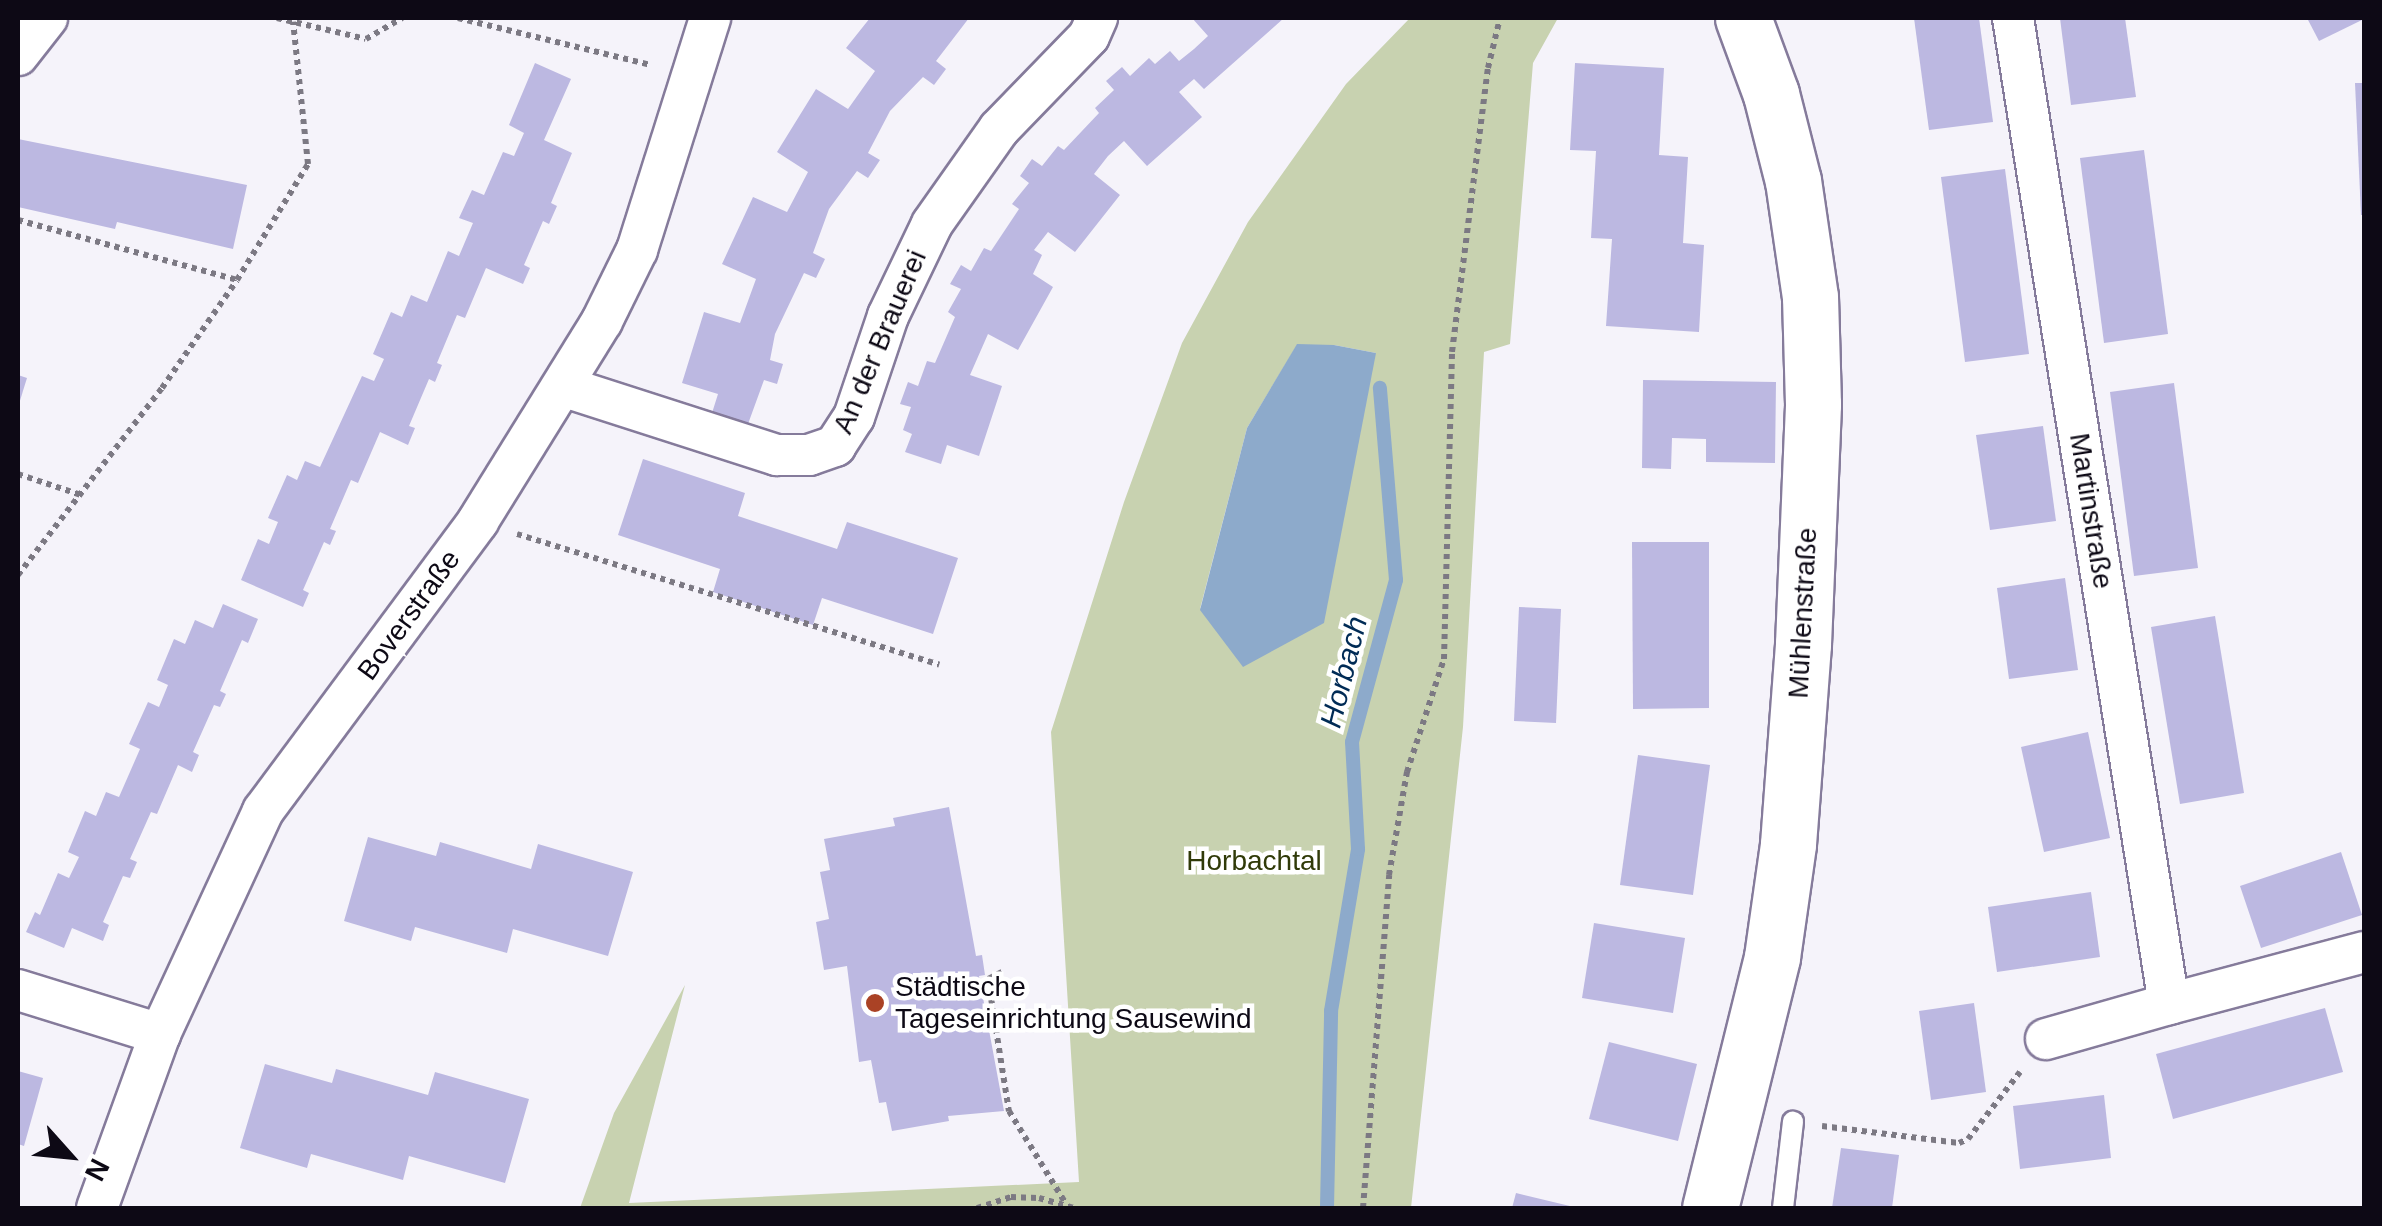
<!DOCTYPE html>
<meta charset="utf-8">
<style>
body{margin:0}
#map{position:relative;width:2382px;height:1226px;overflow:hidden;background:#f5f3fa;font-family:Arial,sans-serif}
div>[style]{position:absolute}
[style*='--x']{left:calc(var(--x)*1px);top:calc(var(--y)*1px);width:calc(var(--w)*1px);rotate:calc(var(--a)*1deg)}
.green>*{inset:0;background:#c8d2b0}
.water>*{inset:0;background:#8daacb}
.stream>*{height:14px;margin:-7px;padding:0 7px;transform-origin:7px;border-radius:7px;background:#8daacb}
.building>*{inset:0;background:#bcb8e1}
.path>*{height:6px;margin-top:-3px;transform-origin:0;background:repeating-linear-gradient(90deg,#7c7983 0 5px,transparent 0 10px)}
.roads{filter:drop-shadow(2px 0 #857b9b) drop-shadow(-2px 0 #857b9b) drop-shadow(0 2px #857b9b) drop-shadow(0 -2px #857b9b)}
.lane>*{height:20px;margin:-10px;padding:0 10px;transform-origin:10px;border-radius:10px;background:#fff}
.street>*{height:40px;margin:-20px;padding:0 20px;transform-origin:20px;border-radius:20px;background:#fff}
.secondary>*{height:55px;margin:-27.5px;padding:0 27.5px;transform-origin:27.5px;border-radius:27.5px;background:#fff}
.dots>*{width:28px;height:28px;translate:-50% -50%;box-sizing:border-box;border:5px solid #fff;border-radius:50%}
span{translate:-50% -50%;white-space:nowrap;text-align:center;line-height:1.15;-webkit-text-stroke:9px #fff;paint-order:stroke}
.street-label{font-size:28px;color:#0d0915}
.park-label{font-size:28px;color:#303a08}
.poi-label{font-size:28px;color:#0d0915}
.left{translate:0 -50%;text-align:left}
.water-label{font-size:30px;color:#002b55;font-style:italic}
.frame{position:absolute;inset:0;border:20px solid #0d0915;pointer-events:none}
.north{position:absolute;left:20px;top:1106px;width:100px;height:100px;-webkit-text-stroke:8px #fff;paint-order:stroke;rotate:117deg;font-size:28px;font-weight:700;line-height:40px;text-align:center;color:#0d0915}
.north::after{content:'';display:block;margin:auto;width:35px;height:45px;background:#0d0915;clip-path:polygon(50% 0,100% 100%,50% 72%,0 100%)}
</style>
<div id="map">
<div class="green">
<div style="clip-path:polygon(evenodd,1410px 18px,1558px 18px,1533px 63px,1510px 344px,1484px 352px,1463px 727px,1411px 1208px,580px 1208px,614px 1113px,685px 985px,629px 1203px,1079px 1182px,1051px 732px,1124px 502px,1182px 343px,1248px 222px,1346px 84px,1410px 18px,1297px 345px,1334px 345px,1376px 353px,1200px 609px,1247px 428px,1297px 345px)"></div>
</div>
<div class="water">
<div style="clip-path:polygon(1297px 344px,1334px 345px,1376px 353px,1324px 623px,1243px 667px,1200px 610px,1247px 428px)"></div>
</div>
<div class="stream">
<div style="--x:1327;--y:1208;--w:197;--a:-88.8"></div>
<div style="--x:1331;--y:1011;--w:164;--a:-80.5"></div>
<div style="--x:1358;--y:849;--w:107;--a:-93.2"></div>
<div style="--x:1352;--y:742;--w:168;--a:-74.8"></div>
<div style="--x:1396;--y:580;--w:193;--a:-94.8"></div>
</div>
<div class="building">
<div style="clip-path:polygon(870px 18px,969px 18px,936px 61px,946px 69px,934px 85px,923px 77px,890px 111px,868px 153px,880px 160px,868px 178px,857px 171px,829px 209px,813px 253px,825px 259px,816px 278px,804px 273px,775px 334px,770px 360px,783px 364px,777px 384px,764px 380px,748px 424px,712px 413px,718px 394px,682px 383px,704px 312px,740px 323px,756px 279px,722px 264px,753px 197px,787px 212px,808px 172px,777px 152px,816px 89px,848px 109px,875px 71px,846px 48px)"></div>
<div style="clip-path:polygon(1192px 18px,1284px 18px,1204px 89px,1194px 79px,1179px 92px,1202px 117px,1147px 166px,1124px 141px,1108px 156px,1094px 174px,1120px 195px,1075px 252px,1048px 232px,1034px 250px,1042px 255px,1033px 274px,1053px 287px,1018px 350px,988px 334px,970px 375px,1002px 386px,979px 456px,947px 445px,941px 464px,905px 452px,912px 434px,903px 430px,911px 407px,900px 404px,908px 382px,918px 386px,927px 361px,935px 363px,955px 317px,948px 312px,961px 289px,950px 284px,961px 265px,971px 271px,984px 248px,991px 251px,1019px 209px,1012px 204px,1029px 183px,1020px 176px,1032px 159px,1042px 166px,1058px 146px,1064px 150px,1099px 113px,1095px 108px,1114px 90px,1106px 81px,1122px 67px,1130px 76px,1149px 58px,1155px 64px,1170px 51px,1179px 61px,1194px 49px,1208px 36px)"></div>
<div style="clip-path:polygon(1914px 18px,1979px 18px,1993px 122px,1929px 130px)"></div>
<div style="clip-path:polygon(2060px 18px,2125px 18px,2136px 97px,2071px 105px)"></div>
<div style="clip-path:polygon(2307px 18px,2364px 18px,2364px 19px,2319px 41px)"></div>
<div style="clip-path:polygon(535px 63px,571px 79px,544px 140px,572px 153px,551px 203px,557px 206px,549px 224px,543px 221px,524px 265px,530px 268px,523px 284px,486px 268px,465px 318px,457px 315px,437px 363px,442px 365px,435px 382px,429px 379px,409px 426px,415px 428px,408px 445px,380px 432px,358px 483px,351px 480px,330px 529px,336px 531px,330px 545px,324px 542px,303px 590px,309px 593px,303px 607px,241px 580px,258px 539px,269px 544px,278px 522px,268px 518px,287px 475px,297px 480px,305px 461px,320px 467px,362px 376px,374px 381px,384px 359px,373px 354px,391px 312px,402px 317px,411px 295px,427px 302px,448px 251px,459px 256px,473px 223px,459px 218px,472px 190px,484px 195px,503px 152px,514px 156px,524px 133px,509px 125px)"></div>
<div style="clip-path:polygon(1575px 63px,1664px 68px,1659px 155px,1688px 157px,1683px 243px,1704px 245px,1699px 332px,1606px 326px,1612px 239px,1591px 238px,1596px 151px,1570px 150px)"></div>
<div style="clip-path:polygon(2355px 83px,2364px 83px,2364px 215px,2361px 215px)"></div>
<div style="clip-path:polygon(18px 139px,247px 185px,233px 249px,117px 222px,115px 229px,18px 207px)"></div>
<div style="clip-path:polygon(2144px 150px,2168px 334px,2104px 343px,2080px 158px)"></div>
<div style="clip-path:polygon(2005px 169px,2029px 354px,1965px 362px,1941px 177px)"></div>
<div style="clip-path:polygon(18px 375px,27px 378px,18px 407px)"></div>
<div style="clip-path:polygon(1643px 380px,1776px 382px,1775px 463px,1706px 462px,1706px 439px,1672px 438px,1671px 469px,1642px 468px)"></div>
<div style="clip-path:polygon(2174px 383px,2198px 568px,2134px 576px,2110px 392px)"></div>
<div style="clip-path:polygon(2043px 426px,2056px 521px,1990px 530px,1976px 435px)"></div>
<div style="clip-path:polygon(643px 459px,745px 493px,738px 516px,837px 549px,847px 522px,958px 558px,933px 634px,822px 598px,813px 625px,713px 592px,720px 569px,618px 535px)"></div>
<div style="clip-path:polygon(1632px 542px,1709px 542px,1709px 708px,1633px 709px)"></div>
<div style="clip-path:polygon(2065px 578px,2078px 670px,2009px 679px,1997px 588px)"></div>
<div style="clip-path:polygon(223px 604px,258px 619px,248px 643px,242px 640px,220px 691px,226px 694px,220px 707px,214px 705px,193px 752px,199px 755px,192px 772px,178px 765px,157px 814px,151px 812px,130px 859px,137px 862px,130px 878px,123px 876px,103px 922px,109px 925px,103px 941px,72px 928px,64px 948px,26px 932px,35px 912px,40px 915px,58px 873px,69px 878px,79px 857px,68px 852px,85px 811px,96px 816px,106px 792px,119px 797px,140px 749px,129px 744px,148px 702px,159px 707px,168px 685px,157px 680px,174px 639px,185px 644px,195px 620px,213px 628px)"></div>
<div style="clip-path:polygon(1519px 607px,1561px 609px,1556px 723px,1514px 721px)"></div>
<div style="clip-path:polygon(2215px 616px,2244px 793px,2180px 804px,2151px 627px)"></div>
<div style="clip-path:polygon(2088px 732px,2110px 838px,2044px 852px,2021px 747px)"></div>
<div style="clip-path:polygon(1638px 755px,1710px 765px,1693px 895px,1620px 885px)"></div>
<div style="clip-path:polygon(949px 807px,976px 956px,982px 955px,985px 975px,979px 976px,1004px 1111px,948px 1116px,949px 1121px,892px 1131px,886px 1102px,879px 1103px,871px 1060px,859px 1062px,847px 966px,824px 970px,816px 922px,829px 919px,820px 872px,830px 870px,824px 839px,895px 826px,893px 818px)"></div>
<div style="clip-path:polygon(368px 837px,436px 856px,440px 842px,531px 869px,538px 844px,633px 872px,608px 956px,513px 929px,507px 953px,415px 927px,411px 941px,344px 921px)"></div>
<div style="clip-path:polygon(2341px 852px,2362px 915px,2261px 948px,2240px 886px)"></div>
<div style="clip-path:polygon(2091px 892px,2100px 957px,1997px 972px,1988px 907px)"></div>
<div style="clip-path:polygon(1594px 923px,1685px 938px,1673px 1013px,1582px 998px)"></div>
<div style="clip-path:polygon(1974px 1003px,1986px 1092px,1931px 1100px,1919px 1011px)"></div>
<div style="clip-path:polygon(2325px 1008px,2343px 1072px,2173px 1119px,2156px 1054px)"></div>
<div style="clip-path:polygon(1609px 1042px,1697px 1064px,1678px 1141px,1589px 1119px)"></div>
<div style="clip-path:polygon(265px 1064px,332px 1083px,336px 1069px,428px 1095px,435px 1072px,529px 1099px,505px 1183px,409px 1156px,403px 1180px,311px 1154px,307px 1168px,240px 1148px)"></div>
<div style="clip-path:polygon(18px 1071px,43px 1078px,24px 1146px,18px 1144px)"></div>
<div style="clip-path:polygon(2104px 1095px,2111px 1158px,2020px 1169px,2013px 1106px)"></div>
<div style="clip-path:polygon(1841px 1148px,1899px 1155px,1892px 1208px,1832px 1208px)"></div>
<div style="clip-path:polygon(1516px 1193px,1574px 1207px,1573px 1208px,1512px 1208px)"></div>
</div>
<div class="path">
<div style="--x:277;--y:18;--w:91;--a:13.3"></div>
<div style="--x:366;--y:39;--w:42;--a:-30.3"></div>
<div style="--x:458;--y:18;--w:199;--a:13.7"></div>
<div style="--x:18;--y:220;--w:227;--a:15.3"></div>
<div style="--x:18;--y:474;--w:66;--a:18.4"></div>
<div style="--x:517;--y:534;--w:442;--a:17.2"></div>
<div style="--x:18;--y:575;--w:236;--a:-52.4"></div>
<div style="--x:162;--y:388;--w:131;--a:-55.2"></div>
<div style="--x:237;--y:280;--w:136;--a:-58.5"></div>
<div style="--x:308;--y:164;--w:143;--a:-96"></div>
<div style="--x:1002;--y:972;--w:16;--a:153"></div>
<div style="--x:988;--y:979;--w:134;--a:81"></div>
<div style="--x:1009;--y:1111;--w:109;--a:58.5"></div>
<div style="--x:1822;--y:1126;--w:138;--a:7.1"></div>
<div style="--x:1959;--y:1143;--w:10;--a:-24"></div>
<div style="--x:1968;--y:1139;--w:85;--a:-52.2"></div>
<div style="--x:977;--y:1208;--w:36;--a:-18"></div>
<div style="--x:1011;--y:1197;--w:28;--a:2"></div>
<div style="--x:1039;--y:1198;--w:36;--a:16"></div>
<div style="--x:1363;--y:1208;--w:334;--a:-85.5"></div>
<div style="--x:1389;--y:875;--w:105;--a:-80.1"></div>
<div style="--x:1407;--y:772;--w:119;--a:-71.9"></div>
<div style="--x:1444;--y:659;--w:307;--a:-88.5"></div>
<div style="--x:1452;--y:352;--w:286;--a:-82.8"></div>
<div style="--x:1488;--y:68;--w:51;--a:-76.5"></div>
</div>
<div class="roads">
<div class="lane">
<div style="--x:1783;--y:1208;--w:87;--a:-83.4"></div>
</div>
<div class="street">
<div style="--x:2013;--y:18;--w:998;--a:81.01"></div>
<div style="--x:2169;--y:1004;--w:202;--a:-14.9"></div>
<div style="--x:18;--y:55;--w:47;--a:-51.9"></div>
<div style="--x:565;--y:387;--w:223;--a:17.8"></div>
<div style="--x:777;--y:455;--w:32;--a:0"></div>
<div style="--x:809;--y:455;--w:28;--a:-19"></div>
<div style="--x:835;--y:446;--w:35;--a:-57"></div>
<div style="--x:854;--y:417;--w:107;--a:-71.4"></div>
<div style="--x:888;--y:316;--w:102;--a:-64.4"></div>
<div style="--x:932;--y:224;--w:116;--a:-54.8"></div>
<div style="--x:999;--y:129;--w:129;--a:-45.9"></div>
<div style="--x:1089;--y:36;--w:20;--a:-66"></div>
<div style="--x:18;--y:990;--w:149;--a:17.2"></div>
<div style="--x:2046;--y:1039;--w:128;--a:-15.9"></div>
<div style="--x:97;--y:1208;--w:185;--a:-70.1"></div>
<div style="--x:160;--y:1034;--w:246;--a:-65.2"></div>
<div style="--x:263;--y:811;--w:361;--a:-53.4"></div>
<div style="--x:478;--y:521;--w:235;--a:-58.2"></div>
<div style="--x:602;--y:321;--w:79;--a:-63.8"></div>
<div style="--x:637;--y:250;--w:243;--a:-72.5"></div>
</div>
<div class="secondary">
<div style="--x:1710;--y:1208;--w:259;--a:-76.1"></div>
<div style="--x:1772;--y:957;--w:114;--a:-81.9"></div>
<div style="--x:1788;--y:844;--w:201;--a:-85.7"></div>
<div style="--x:1803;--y:644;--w:240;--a:-87.6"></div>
<div style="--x:1813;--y:404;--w:107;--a:-91.6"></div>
<div style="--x:1810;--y:297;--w:117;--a:-98.3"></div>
<div style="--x:1793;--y:181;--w:90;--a:-104.2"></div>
<div style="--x:1771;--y:94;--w:81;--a:-110.2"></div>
</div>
</div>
<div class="dots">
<div style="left:875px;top:1003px;background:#aa4225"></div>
</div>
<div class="street-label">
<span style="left:880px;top:342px;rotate:-67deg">An der Brauerei</span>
<span style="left:2091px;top:511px;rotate:81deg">Martinstraße</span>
<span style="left:1803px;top:613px;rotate:-87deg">Mühlenstraße</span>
<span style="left:409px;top:615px;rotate:-54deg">Boverstraße</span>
</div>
<div class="park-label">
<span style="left:1254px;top:861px">Horbachtal</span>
</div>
<div class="poi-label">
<span class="left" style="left:895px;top:1003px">Städtische<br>Tageseinrichtung Sausewind</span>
</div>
<div class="water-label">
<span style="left:1344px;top:672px;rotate:-76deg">Horbach</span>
</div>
<div class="frame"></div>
<div class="north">N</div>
</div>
